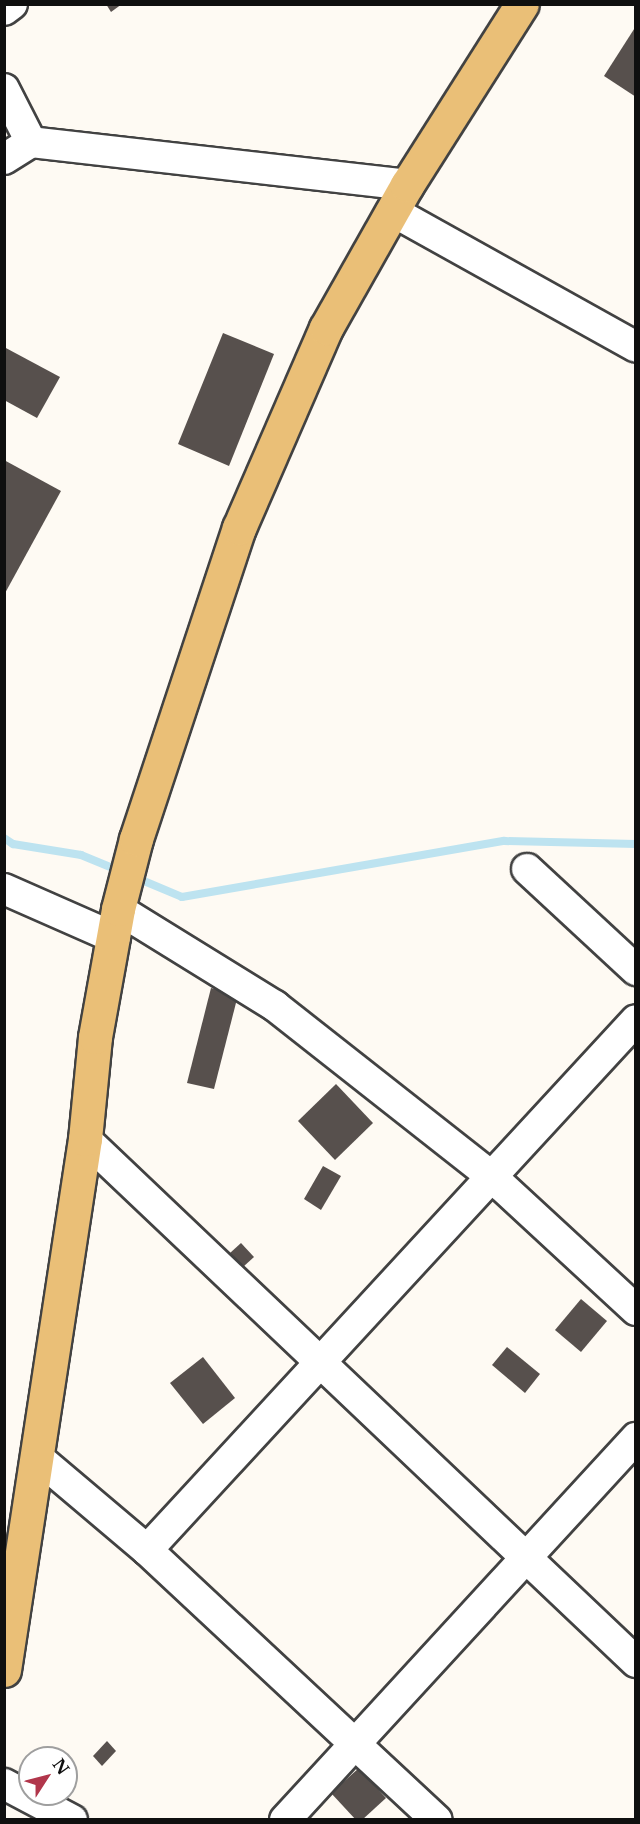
<!DOCTYPE html>
<style>
body{margin:0}
#map{position:relative;width:640px;height:1824px;overflow:hidden;background:#fefaf3;font-family:"Libre Baskerville",serif}
div>[style]{position:absolute}
[style*='--x']{left:calc(var(--x)*1px);top:calc(var(--y)*1px);width:calc(var(--w)*1px);rotate:calc(var(--a)*1deg)}
.stream>*{height:8px;margin:-4px;padding:0 4px;transform-origin:4px;border-radius:4px;background:#bde3f0}
.building>*{inset:0;background:#57504d}
.roads{filter:drop-shadow(2px 0 #424242) drop-shadow(-2px 0 #424242) drop-shadow(0 2px #424242) drop-shadow(0 -2px #424242)}
.minor>*{height:30px;margin:-15px;padding:0 15px;transform-origin:15px;border-radius:15px;background:#fff}
.major>*{height:33px;margin:-16.5px;padding:0 16.5px;transform-origin:16.5px;border-radius:16.5px;background:#eabf77}
span{translate:-50% -50%;white-space:nowrap;text-align:center;line-height:1.15;-webkit-text-stroke:6px #fff;paint-order:stroke}
.frame{position:absolute;inset:0;border:6px solid #0f0f0f;pointer-events:none}
.north{position:absolute;left:18px;top:1746px;width:60px;height:60px;box-sizing:border-box;background:#fff;border:2px solid #9f9f9f;border-radius:50%;rotate:54deg;font-size:16px;font-weight:700;line-height:24px;text-align:center;color:#0f0f0f}
.north::after{content:'';display:block;margin:auto;width:21px;height:27px;background:#b1364b;clip-path:polygon(50% 0,100% 100%,50% 72%,0 100%)}
</style>
<div id="map">
<div class="stream">
<div style="--x:4;--y:838;--w:11;--a:34"></div>
<div style="--x:13;--y:844;--w:69;--a:9.2"></div>
<div style="--x:81;--y:855;--w:42;--a:22.3"></div>
<div style="--x:132;--y:876;--w:54;--a:22.8"></div>
<div style="--x:182;--y:897;--w:327;--a:-9.9"></div>
<div style="--x:504;--y:841;--w:132;--a:1.3"></div>
</div>
<div class="building">
<div style="clip-path:polygon(106px 4px,122px 4px,111px 12px)"></div>
<div style="clip-path:polygon(636px 26px,636px 97px,604px 76px)"></div>
<div style="clip-path:polygon(223px 333px,274px 354px,229px 466px,178px 444px)"></div>
<div style="clip-path:polygon(4px 347px,60px 377px,37px 418px,4px 400px)"></div>
<div style="clip-path:polygon(4px 460px,61px 491px,4px 595px)"></div>
<div style="clip-path:polygon(211px 988px,238px 995px,214px 1089px,187px 1083px)"></div>
<div style="clip-path:polygon(336px 1084px,373px 1123px,335px 1160px,298px 1121px)"></div>
<div style="clip-path:polygon(323px 1166px,341px 1176px,321px 1210px,304px 1199px)"></div>
<div style="clip-path:polygon(241px 1243px,254px 1257px,232px 1277px,219px 1263px)"></div>
<div style="clip-path:polygon(581px 1299px,607px 1321px,581px 1352px,555px 1330px)"></div>
<div style="clip-path:polygon(507px 1347px,540px 1374px,525px 1393px,492px 1365px)"></div>
<div style="clip-path:polygon(203px 1357px,235px 1398px,203px 1424px,170px 1383px)"></div>
<div style="clip-path:polygon(107px 1741px,116px 1751px,102px 1766px,93px 1756px)"></div>
<div style="clip-path:polygon(359px 1768px,386px 1798px,362px 1820px,356px 1820px,331px 1793px)"></div>
</div>
<div class="roads">
<div class="minor">
<div style="--x:4;--y:10;--w:10;--a:-37"></div>
<div style="--x:4;--y:89;--w:59;--a:63"></div>
<div style="--x:4;--y:159;--w:32;--a:-32"></div>
<div style="--x:31;--y:142;--w:378;--a:6.5"></div>
<div style="--x:392;--y:211;--w:279;--a:29.1"></div>
<div style="--x:527;--y:869;--w:149;--a:42.8"></div>
<div style="--x:4;--y:889;--w:121;--a:23.8"></div>
<div style="--x:118;--y:909;--w:185;--a:31.7"></div>
<div style="--x:275;--y:1006;--w:276;--a:38.2"></div>
<div style="--x:492;--y:1177;--w:196;--a:42.7"></div>
<div style="--x:85;--y:1139;--w:760;--a:43.51"></div>
<div style="--x:37;--y:1457;--w:144;--a:40.2"></div>
<div style="--x:147;--y:1550;--w:396;--a:43"></div>
<div style="--x:147;--y:1550;--w:721;--a:-47.3"></div>
<div style="--x:4;--y:1784;--w:77;--a:27.9"></div>
<div style="--x:285;--y:1820;--w:519;--a:-47.42"></div>
</div>
<div class="major">
<div style="--x:4;--y:1670;--w:537;--a:-81.33"></div>
<div style="--x:85;--y:1139;--w:102;--a:-84.4"></div>
<div style="--x:95;--y:1037;--w:130;--a:-79.8"></div>
<div style="--x:118;--y:909;--w:72;--a:-75.6"></div>
<div style="--x:136;--y:839;--w:328;--a:-71.7"></div>
<div style="--x:239;--y:528;--w:218;--a:-66.5"></div>
<div style="--x:326;--y:328;--w:164;--a:-60.5"></div>
<div style="--x:407;--y:185;--w:214;--a:-57.6"></div>
</div>
</div>
<div class="frame"></div>
<div class="north">N</div>
</div>
